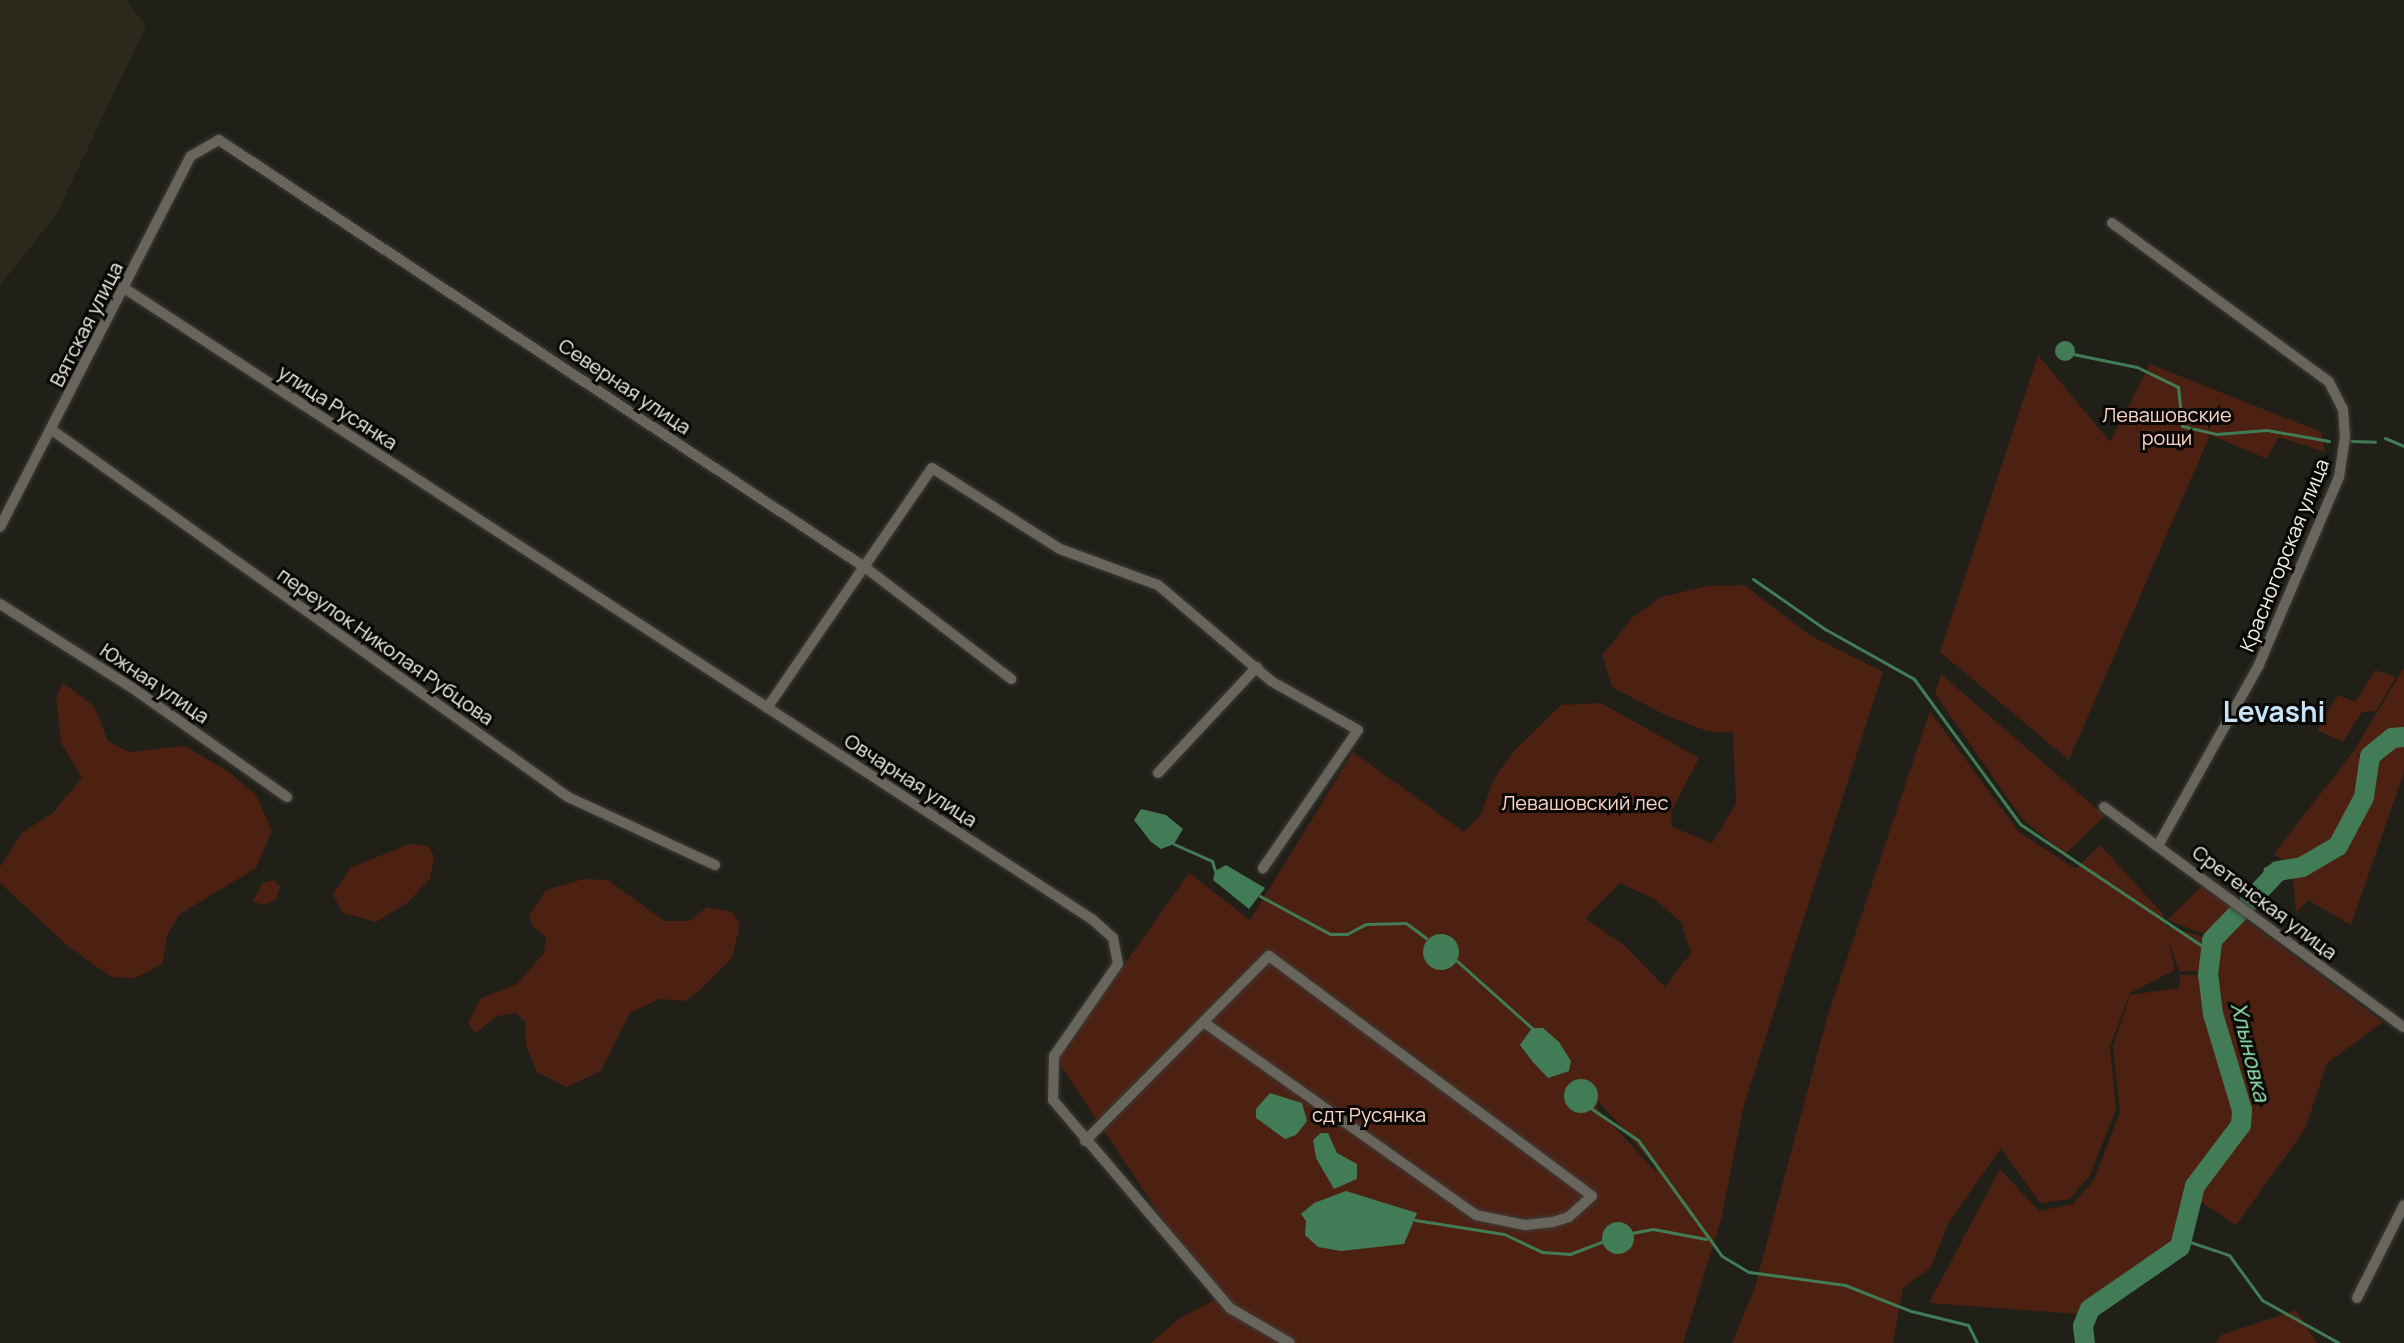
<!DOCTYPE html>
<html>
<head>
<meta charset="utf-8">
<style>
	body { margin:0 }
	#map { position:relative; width:2404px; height:1343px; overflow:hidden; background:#201f18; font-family:Manrope,sans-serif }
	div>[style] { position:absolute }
	.built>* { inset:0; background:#2b281c }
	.green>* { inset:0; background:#4d2112 }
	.water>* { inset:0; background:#427c56 }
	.round { border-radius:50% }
	.stream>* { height:3px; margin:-1.5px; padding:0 1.5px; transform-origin:1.5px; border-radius:1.5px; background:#427c56 }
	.river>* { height:20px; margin:-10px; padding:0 10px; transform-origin:10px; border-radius:10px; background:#427c56 }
	.roads { filter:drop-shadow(0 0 2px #3d3b37) drop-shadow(0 0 2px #3d3b37) }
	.minor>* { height:10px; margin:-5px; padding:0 5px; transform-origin:5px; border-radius:5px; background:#67655c }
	span { translate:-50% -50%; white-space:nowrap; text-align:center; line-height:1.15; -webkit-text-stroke:6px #090806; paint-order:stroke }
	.street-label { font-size:20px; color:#f0efea }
	.park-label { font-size:20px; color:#f9d3c6 }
	.water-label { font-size:22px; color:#99f0b6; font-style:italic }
	.district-label { font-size:28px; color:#c8e4f8; font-weight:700 }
</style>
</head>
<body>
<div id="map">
	<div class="built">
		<div style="clip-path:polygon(0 0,126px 0,146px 26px,57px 213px,0 286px)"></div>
	</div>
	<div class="green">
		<div style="clip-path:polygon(2038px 355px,2110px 442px,2150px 364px,2321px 432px,2325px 452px,2279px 437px,2267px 459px,2210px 435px,2069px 760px,1940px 652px)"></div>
		<div style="clip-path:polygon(evenodd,1744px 585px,1811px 636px,1883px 672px,1743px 1108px,1722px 1216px,1683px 1343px,1151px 1343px,1180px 1318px,1224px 1295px,1175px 1238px,1057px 1060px,1189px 873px,1250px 920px,1353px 752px,1464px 832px,1481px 814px,1495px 777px,1515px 750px,1561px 705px,1601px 703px,1699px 758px,1671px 812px,1672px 827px,1712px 843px,1736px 804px,1733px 733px,1707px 731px,1667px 716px,1612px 687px,1602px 655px,1633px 617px,1661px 597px,1707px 586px,1744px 585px,1620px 883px,1654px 899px,1681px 922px,1691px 953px,1665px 987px,1625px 946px,1585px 918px,1620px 883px,1744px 585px,1599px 1102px,1656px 1167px,1656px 1172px,1596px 1107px,1599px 1102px)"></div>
		<div style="clip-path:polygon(2404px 668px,2404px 731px,2392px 731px,2365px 757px,2356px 753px,2361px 759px,2363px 787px,2358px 806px,2325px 852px,2292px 866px,2274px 854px,2353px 752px)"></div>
		<div style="clip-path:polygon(2375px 670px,2396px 677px,2376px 711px,2362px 712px,2343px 742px,2317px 730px,2338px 695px,2356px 702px)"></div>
		<div style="clip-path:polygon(1941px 674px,2105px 816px,2065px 854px,2023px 820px,1935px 694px)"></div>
		<div style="clip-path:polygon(63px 683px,94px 706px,108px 741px,129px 752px,185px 746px,229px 772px,256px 795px,272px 831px,256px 868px,180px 914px,168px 933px,162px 964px,135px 978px,111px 977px,68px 946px,0 883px,0 867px,22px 833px,54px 812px,82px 777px,61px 743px,56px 698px)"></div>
		<div style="clip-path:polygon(1930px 711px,2019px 832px,2076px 869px,2100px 845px,2163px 914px,2166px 926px,2203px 937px,2208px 950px,2204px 972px,2179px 971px,2168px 939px,2175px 970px,2130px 993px,2110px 1046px,2116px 1109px,2090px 1175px,2070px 1199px,2040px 1203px,2001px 1148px,1948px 1224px,1930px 1268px,1903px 1288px,1893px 1343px,1732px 1343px,1755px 1287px,1827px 1018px)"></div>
		<div style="clip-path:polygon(2404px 742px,2404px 772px,2351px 925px,2308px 900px,2296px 913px,2293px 877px,2341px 848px,2368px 798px,2371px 763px)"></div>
		<div style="clip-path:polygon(409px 844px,428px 846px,434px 856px,430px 879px,407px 903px,376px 922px,343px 913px,333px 895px,350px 868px)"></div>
		<div style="clip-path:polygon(584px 879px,608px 880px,664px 921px,690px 921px,707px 907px,732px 912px,740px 924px,732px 958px,699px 991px,685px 1001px,660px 999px,630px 1013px,601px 1071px,567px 1087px,537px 1072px,526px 1046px,525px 1022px,516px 1013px,498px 1016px,475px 1033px,468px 1023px,481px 998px,517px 984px,544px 953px,546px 936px,532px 926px,529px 915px,546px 890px)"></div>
		<div style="clip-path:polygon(274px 880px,280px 887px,276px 900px,263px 905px,253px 901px,262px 883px)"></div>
		<div style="clip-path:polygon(2201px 887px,2237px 911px,2207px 935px,2167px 920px)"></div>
		<div style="clip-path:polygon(2244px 919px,2383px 1022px,2327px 1063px,2305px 1129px,2236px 1225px,2195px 1198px,2249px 1119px,2212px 989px,2220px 941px)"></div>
		<div style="clip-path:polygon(2180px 975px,2203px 975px,2211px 1037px,2219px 1047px,2238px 1118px,2186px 1191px,2177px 1215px,2181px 1234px,2165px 1253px,2143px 1260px,2078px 1314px,1929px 1303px,2000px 1169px,2039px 1211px,2073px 1204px,2094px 1180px,2120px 1112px,2113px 1047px,2130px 995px,2179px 988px)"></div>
		<div style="clip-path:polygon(2296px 1310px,2317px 1343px,2216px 1343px,2221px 1335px)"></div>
	</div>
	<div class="water">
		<div class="round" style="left:2055px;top:341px;width:20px;height:20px"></div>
		<div style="clip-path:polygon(1141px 809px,1166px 815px,1183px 829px,1174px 844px,1161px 849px,1151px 842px,1134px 820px)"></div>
		<div style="clip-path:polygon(2274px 863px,2286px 870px,2260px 890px,2251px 885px,2262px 881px,2264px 868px)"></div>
		<div style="clip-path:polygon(1226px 865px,1265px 888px,1249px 909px,1213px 880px,1215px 871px)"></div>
		<div class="round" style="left:1423px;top:934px;width:36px;height:36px"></div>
		<div style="clip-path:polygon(1532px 1028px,1543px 1028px,1559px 1042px,1571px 1061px,1569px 1071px,1548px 1078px,1532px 1061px,1520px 1045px)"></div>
		<div class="round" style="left:1564px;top:1079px;width:34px;height:34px"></div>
		<div style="clip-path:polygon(1270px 1093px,1302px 1103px,1307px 1121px,1296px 1135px,1285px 1139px,1256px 1118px,1256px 1109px)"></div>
		<div style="clip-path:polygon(1321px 1133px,1328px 1133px,1337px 1153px,1357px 1164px,1357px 1179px,1334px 1189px,1316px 1158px,1313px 1140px)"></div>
		<div style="clip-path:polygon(1346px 1191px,1417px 1213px,1404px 1244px,1341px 1251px,1318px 1247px,1305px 1235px,1306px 1221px,1301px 1214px,1314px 1203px)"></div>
		<div class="round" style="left:1602px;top:1222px;width:32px;height:32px"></div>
	</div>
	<div class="stream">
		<div style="left:2073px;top:354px;width:65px;rotate:11.5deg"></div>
		<div style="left:2137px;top:367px;width:46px;rotate:26deg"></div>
		<div style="left:2178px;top:387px;width:39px;rotate:84deg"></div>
		<div style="left:2182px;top:426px;width:35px;rotate:13deg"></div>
		<div style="left:2216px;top:434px;width:51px;rotate:-4.5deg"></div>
		<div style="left:2267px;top:430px;width:63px;rotate:10.1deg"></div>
		<div style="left:2385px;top:438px;width:21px;rotate:23deg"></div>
		<div style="left:2351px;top:441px;width:24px;rotate:2deg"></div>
		<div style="left:1753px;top:579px;width:88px;rotate:34.8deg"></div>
		<div style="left:1825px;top:629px;width:102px;rotate:29.3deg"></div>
		<div style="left:1914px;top:679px;width:180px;rotate:53.8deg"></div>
		<div style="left:2020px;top:824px;width:226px;rotate:33.8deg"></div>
		<div style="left:1174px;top:844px;width:42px;rotate:24.1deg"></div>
		<div style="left:1212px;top:861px;width:10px;rotate:73deg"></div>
		<div style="left:1260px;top:896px;width:80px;rotate:28.5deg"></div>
		<div style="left:1330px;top:934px;width:17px"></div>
		<div style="left:1347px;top:934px;width:21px;rotate:-28deg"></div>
		<div style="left:1366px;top:924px;width:40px;rotate:-1.4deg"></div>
		<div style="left:1406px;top:923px;width:25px;rotate:37deg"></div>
		<div style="left:1457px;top:961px;width:101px;rotate:41.8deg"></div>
		<div style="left:1592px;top:1109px;width:55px;rotate:34deg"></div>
		<div style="left:1638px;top:1140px;width:143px;rotate:54.1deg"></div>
		<div style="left:1722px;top:1256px;width:31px;rotate:31deg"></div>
		<div style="left:1749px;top:1272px;width:97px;rotate:7.7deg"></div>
		<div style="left:1845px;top:1285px;width:71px;rotate:21.5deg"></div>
		<div style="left:1911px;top:1311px;width:59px;rotate:13.8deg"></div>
		<div style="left:1968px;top:1325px;width:20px;rotate:63deg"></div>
		<div style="left:1415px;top:1220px;width:90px;rotate:8.9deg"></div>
		<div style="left:1504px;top:1234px;width:42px;rotate:25.3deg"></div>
		<div style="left:1542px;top:1252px;width:28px;rotate:4deg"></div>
		<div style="left:1570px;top:1254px;width:36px;rotate:-21deg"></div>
		<div style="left:1632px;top:1233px;width:21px;rotate:-11deg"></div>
		<div style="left:1653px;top:1229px;width:54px;rotate:10.7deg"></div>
		<div style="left:2184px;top:1240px;width:47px;rotate:18.4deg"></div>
		<div style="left:2229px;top:1255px;width:56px;rotate:53.7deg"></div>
		<div style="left:2262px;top:1300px;width:88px;rotate:29.2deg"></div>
	</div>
	<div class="river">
		<div style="left:2249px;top:902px;width:42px;rotate:-46.9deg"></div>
		<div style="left:2278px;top:871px;width:24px;rotate:-9deg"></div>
		<div style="left:2302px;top:867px;width:42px;rotate:-30.3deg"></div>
		<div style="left:2338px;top:846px;width:55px;rotate:-62deg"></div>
		<div style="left:2364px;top:797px;width:41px;rotate:-81.7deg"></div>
		<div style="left:2370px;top:756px;width:28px;rotate:-39deg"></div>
		<div style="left:2392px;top:738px;width:12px;rotate:-5deg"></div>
		<div style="left:2085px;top:1343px;width:17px;rotate:-97deg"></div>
		<div style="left:2083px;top:1326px;width:18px;rotate:-68deg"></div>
		<div style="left:2090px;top:1309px;width:109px;rotate:-34.6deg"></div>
		<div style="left:2180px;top:1247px;width:63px;rotate:-76.2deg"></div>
		<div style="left:2195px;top:1186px;width:76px;rotate:-53deg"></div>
		<div style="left:2241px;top:1125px;width:15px;rotate:-86deg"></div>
		<div style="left:2242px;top:1110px;width:100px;rotate:-106.8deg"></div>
		<div style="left:2213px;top:1014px;width:39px;rotate:-97deg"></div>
		<div style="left:2208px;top:975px;width:35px;rotate:-83deg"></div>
		<div style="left:2212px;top:940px;width:40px;rotate:-46deg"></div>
	</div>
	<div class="roads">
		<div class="minor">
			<div style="left:2112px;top:223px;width:269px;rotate:36.2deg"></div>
			<div style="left:2329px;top:382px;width:30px;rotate:63deg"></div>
			<div style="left:2343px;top:409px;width:28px;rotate:86deg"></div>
			<div style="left:2345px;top:437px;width:40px;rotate:98.5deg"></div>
			<div style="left:2339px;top:477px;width:204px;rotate:113.1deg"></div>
			<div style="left:2259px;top:665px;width:205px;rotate:119.2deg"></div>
			<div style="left:124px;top:288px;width:1157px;rotate:33.11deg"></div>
			<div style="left:1093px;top:920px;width:27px;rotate:42deg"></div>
			<div style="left:1113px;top:938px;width:26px;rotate:79deg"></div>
			<div style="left:1118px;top:964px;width:112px;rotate:124.8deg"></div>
			<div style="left:1054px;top:1056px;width:44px;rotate:91.3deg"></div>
			<div style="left:1053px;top:1100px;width:273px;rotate:49.6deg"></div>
			<div style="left:1230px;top:1308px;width:69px;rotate:30.3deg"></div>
			<div style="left:52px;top:430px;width:633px;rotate:35.42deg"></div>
			<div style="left:568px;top:797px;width:162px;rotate:24.8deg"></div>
			<div style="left:0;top:527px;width:417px;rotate:-62.8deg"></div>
			<div style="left:191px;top:156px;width:32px;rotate:-30deg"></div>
			<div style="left:219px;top:140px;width:776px;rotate:33.49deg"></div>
			<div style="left:866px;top:568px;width:183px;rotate:37.4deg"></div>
			<div style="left:0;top:604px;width:155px;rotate:32.4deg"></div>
			<div style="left:131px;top:687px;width:191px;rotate:35.2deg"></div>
			<div style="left:767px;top:708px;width:291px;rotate:-55.5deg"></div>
			<div style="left:932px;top:468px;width:151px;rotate:32.3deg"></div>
			<div style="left:1060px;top:549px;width:104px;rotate:20.2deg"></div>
			<div style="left:1158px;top:585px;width:148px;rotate:40.3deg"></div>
			<div style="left:1271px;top:681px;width:100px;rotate:29.4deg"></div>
			<div style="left:1358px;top:730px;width:168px;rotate:124.5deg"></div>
			<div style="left:1158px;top:773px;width:145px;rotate:-47deg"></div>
			<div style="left:2104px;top:807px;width:372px;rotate:36.3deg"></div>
			<div style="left:1085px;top:1141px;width:261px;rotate:-45.2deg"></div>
			<div style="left:1269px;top:956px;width:402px;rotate:36.6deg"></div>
			<div style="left:1592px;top:1196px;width:31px;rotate:138deg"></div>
			<div style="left:1569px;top:1217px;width:17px;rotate:163deg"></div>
			<div style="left:1553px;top:1222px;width:28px;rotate:174deg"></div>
			<div style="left:1525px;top:1225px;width:50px;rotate:-168.5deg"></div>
			<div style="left:1476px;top:1215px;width:331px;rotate:-144.7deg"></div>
			<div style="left:2357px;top:1298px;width:104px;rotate:-63.2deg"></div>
		</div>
	</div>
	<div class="street-label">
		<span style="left:86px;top:324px;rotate:-63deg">Вятская улица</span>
		<span style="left:625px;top:386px;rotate:34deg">Северная улица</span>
		<span style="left:338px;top:407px;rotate:33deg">улица Русянка</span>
		<span style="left:2284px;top:555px;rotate:-68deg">Красногорская улица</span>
		<span style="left:386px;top:646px;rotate:35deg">переулок Николая Рубцова</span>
		<span style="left:155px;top:683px;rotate:34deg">Южная улица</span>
		<span style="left:911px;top:780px;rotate:33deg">Овчарная улица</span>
		<span style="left:2265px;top:902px;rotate:37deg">Сретенская улица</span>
	</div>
	<div class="park-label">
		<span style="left:2167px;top:426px">Левашовские<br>рощи</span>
		<span style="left:1585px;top:802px">Левашовский лес</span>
		<span style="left:1369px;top:1114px">сдт Русянка</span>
	</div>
	<div class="water-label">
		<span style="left:2250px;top:1052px;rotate:76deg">Хлыновка</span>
	</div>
	<div class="district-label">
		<span style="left:2274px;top:711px">Levashi</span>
	</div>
</div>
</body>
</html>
